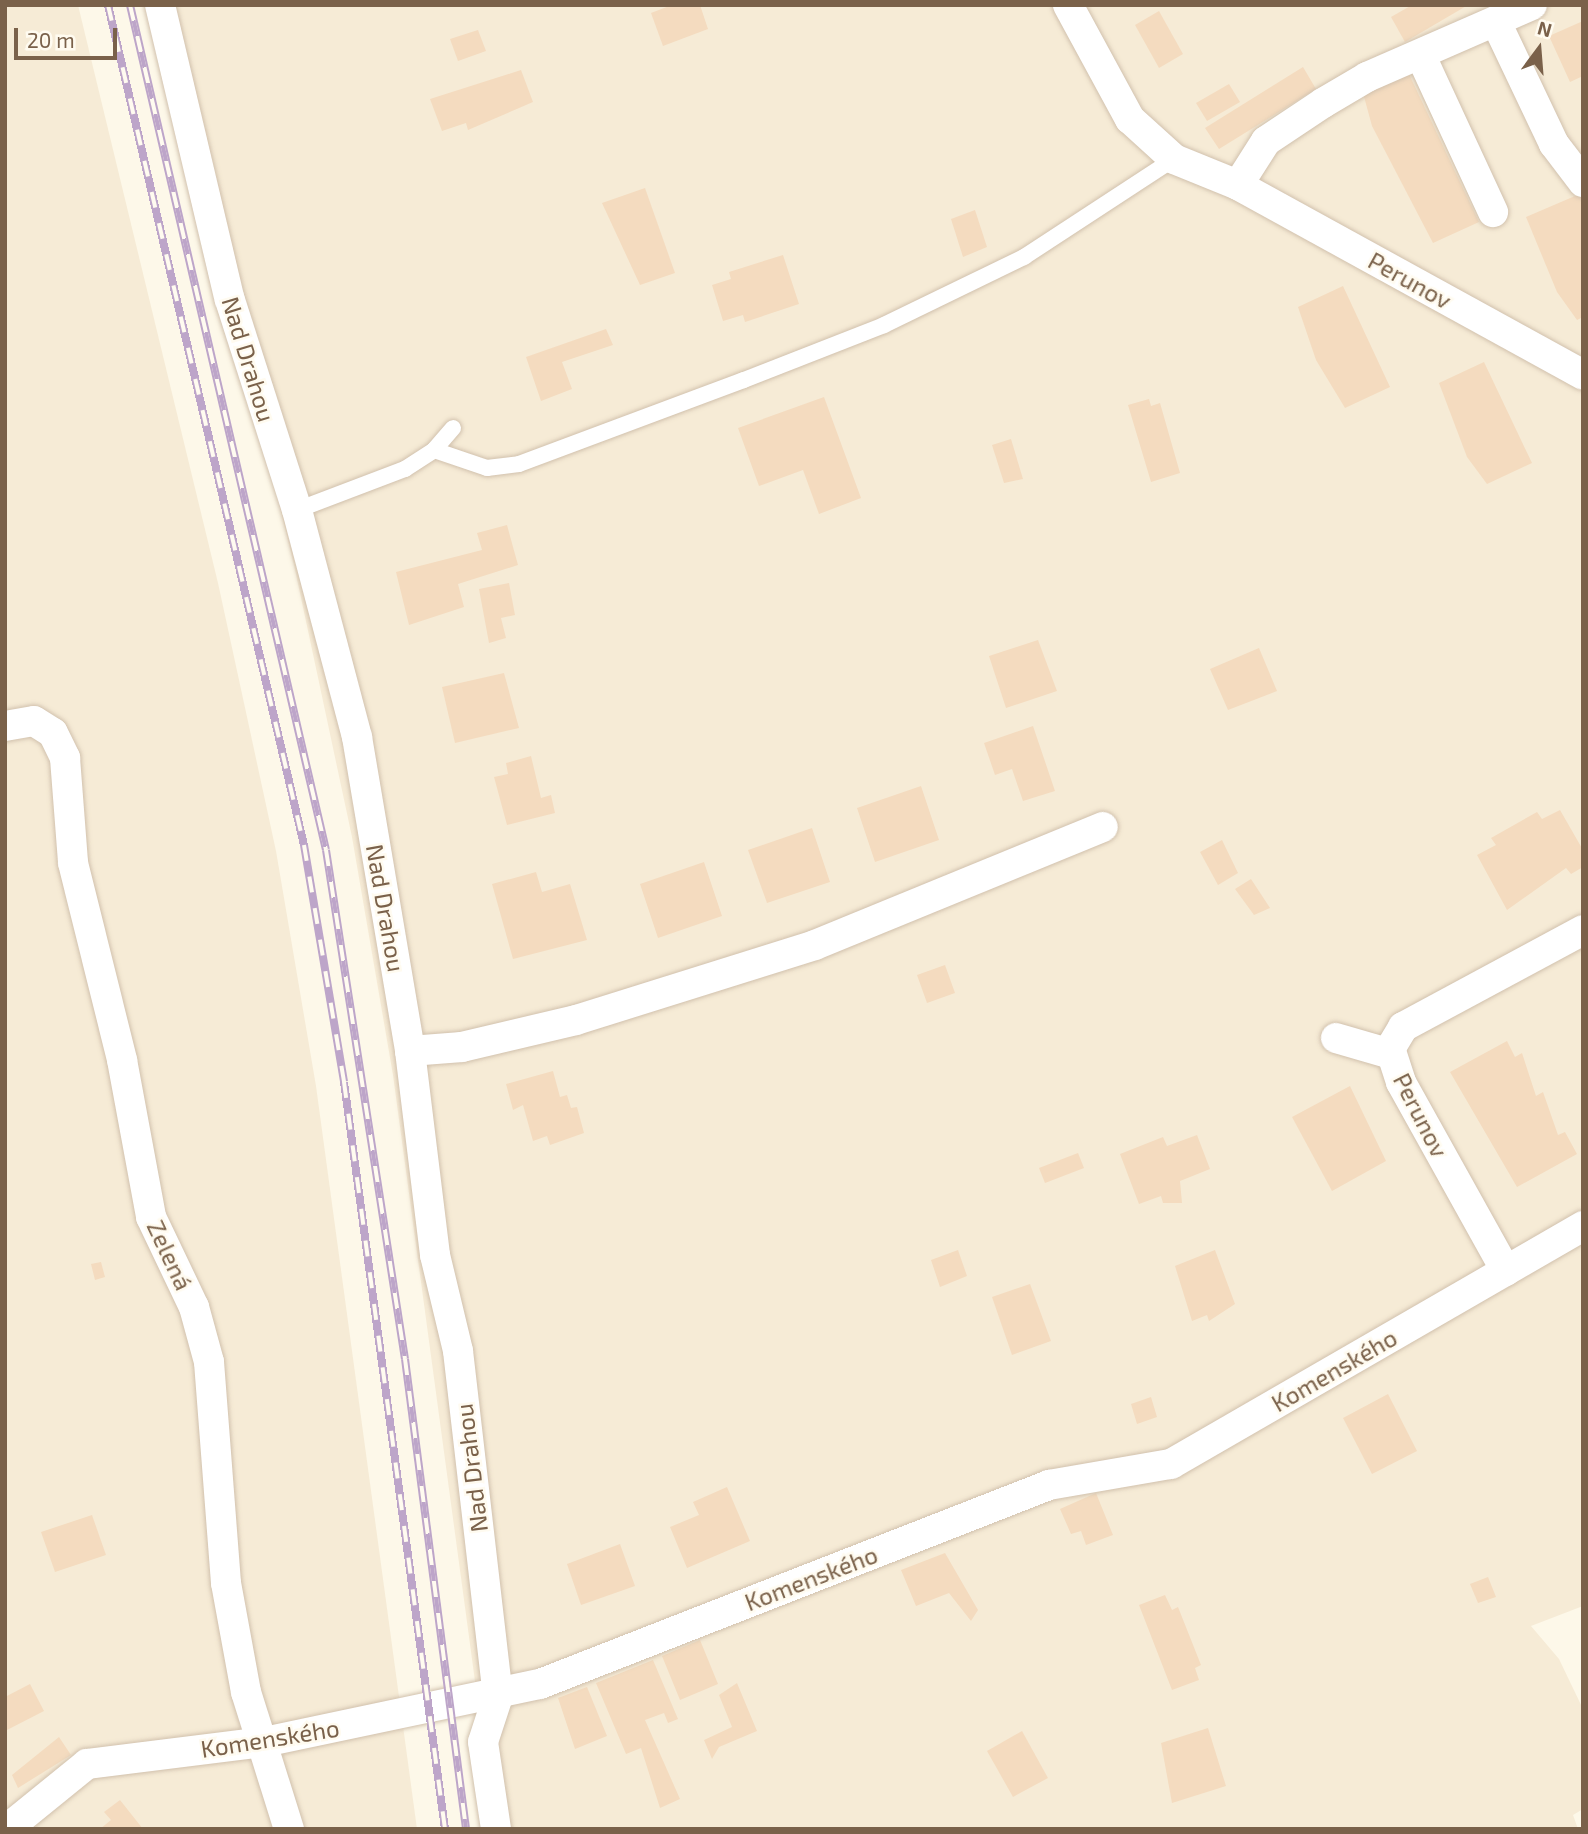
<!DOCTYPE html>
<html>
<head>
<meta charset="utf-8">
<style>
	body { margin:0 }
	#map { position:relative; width:1588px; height:1834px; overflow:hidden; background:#fdf8e9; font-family:"Exo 2",sans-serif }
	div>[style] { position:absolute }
	.residential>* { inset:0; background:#f6ebd6 }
	.building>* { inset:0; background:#f4dbbf }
	.roads { filter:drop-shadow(0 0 2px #d1c1ad) drop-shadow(0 0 2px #d1c1ad) }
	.service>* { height:16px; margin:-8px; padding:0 8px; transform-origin:8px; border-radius:8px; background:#fff }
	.minor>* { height:30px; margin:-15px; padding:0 15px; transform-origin:15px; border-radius:15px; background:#fff }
	.rail>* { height:8px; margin-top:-4px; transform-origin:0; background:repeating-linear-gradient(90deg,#fffbf0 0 16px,#bda5c9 0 32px); box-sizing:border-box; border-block:2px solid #bda5c9 }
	span { translate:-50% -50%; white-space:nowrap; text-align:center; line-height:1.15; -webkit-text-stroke:5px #fffbf0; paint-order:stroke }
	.street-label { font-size:24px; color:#7a614a }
	.frame { position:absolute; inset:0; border:7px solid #7a614a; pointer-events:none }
	.north { position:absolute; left:1504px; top:14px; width:70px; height:70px; -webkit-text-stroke:5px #fffbf0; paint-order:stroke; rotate:16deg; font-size:19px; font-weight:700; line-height:28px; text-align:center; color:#7a614a }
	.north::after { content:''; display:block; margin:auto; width:24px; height:32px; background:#7a614a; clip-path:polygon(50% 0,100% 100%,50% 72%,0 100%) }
	.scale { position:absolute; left:14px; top:28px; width:103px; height:32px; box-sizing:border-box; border:4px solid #7a614a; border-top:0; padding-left:9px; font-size:21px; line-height:24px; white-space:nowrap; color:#7a614a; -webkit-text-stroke:5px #fffbf0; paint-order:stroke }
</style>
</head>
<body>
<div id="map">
	<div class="residential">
		<div style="clip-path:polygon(5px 5px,78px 5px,218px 583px,276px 851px,316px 1086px,417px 1829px,5px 1829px)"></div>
		<div style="clip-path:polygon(158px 5px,1583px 5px,1583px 1606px,1531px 1626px,1559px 1659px,1583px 1709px,1583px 1809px,1573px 1815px,1578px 1829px,495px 1829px,393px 1075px,352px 837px,294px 565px)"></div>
	</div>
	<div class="building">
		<div style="clip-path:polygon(672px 5px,700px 5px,708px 29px,663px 46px,651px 13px)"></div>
		<div style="clip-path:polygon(1412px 5px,1468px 5px,1405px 42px,1391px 17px)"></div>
		<div style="clip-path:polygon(1159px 11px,1183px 54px,1159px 68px,1135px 25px)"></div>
		<div style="clip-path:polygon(1583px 21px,1583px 76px,1570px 82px,1549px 36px)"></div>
		<div style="clip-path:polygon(478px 30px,486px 51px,458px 61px,450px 39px)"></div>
		<div style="clip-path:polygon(1303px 67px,1316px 89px,1219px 149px,1205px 128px)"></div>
		<div style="clip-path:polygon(521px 70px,533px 102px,468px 130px,466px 123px,442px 131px,430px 99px)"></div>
		<div style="clip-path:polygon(1408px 72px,1479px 222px,1433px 243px,1372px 126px,1363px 93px)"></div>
		<div style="clip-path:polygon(1229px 84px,1240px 102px,1207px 121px,1196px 103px)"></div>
		<div style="clip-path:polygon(645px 188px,675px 273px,640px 285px,602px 203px)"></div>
		<div style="clip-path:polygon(1582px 193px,1583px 317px,1577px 320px,1557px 292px,1526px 217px)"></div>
		<div style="clip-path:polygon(975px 210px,987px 247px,963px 257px,951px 219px)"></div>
		<div style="clip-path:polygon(783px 255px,799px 304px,745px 322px,743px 315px,723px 321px,712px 285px,731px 279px,729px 272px)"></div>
		<div style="clip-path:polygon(1343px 286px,1390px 387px,1345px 408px,1316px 360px,1298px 307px)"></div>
		<div style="clip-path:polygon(606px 329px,613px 345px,562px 362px,572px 389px,541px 401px,526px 357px)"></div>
		<div style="clip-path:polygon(1484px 362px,1532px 463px,1487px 484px,1467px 457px,1439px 383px)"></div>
		<div style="clip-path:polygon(824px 397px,861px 498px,819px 514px,803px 470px,759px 486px,738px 428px)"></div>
		<div style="clip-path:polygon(1149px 399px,1151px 406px,1160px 403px,1180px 473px,1151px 482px,1128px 405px)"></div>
		<div style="clip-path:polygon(1011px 439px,1023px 479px,1004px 483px,992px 445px)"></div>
		<div style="clip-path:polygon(507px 525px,518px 565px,458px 584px,464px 607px,409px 625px,396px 572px,482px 550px,477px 533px)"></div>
		<div style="clip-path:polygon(509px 583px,515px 615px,501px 618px,506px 638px,489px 643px,479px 589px)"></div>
		<div style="clip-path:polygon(1038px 640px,1057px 691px,1006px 708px,989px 656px)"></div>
		<div style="clip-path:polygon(1259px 648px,1277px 691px,1228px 710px,1210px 669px)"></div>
		<div style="clip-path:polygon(504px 673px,519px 728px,455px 743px,442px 687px)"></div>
		<div style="clip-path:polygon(1033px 726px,1055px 791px,1023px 801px,1012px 769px,995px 775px,984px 743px)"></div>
		<div style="clip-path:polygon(531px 756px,541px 798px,551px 795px,555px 813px,507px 825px,494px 777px,508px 774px,506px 763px)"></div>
		<div style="clip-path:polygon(921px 786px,939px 840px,875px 862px,857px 808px)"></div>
		<div style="clip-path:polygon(1560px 810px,1583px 850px,1583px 867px,1571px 874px,1566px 868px,1507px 910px,1477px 855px,1496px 845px,1491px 838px,1537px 812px,1542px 819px)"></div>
		<div style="clip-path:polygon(812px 828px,830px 882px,767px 903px,748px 850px)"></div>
		<div style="clip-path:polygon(1222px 840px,1238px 873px,1218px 885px,1200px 852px)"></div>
		<div style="clip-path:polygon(704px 862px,722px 916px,658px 938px,640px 884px)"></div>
		<div style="clip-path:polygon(536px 872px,542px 892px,570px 884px,587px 940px,513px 959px,492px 884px)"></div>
		<div style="clip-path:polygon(1251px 879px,1270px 908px,1254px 915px,1235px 889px)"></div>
		<div style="clip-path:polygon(945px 965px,955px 993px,927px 1003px,917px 975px)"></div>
		<div style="clip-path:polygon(1507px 1041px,1515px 1057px,1522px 1053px,1536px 1096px,1543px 1092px,1558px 1135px,1565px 1132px,1577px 1154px,1517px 1187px,1450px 1072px)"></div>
		<div style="clip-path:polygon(553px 1071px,560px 1097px,567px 1095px,571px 1108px,577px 1107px,584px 1133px,550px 1145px,547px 1136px,533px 1141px,523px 1105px,513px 1110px,506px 1084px)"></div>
		<div style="clip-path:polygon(1350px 1086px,1386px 1161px,1332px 1191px,1292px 1117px)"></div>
		<div style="clip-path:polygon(1197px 1135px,1210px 1169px,1180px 1181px,1182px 1203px,1163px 1203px,1161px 1196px,1139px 1204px,1120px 1154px,1163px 1137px,1167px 1146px)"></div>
		<div style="clip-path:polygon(1078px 1153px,1084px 1168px,1045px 1183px,1039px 1168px)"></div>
		<div style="clip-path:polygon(958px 1250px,967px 1276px,940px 1287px,931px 1260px)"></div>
		<div style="clip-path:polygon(1215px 1250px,1235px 1304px,1209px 1321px,1207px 1315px,1192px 1321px,1175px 1266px)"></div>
		<div style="clip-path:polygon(101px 1262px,105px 1277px,95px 1280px,91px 1264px)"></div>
		<div style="clip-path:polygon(1030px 1284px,1051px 1341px,1012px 1355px,992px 1297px)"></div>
		<div style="clip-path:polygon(1388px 1394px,1417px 1451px,1372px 1474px,1343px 1418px)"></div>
		<div style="clip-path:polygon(1151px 1397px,1157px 1417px,1137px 1424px,1131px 1404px)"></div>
		<div style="clip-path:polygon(727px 1487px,750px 1541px,687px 1568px,670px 1527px,699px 1515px,693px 1502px)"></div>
		<div style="clip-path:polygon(1096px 1493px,1113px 1535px,1086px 1545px,1081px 1531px,1071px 1534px,1060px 1509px)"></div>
		<div style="clip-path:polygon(92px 1515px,106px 1555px,55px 1572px,41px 1532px)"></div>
		<div style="clip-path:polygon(620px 1544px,635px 1586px,581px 1605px,567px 1564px)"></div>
		<div style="clip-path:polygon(945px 1553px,978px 1610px,971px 1621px,949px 1593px,916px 1606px,901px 1570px)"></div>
		<div style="clip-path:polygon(1488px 1577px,1496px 1597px,1478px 1603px,1470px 1584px)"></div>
		<div style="clip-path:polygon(1165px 1595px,1172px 1610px,1178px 1607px,1201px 1665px,1195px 1668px,1199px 1680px,1172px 1690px,1139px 1605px)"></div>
		<div style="clip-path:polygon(700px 1640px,718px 1684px,680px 1700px,662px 1656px)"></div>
		<div style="clip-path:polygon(653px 1660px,678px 1719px,668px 1723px,664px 1713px,645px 1720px,680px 1799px,660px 1808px,641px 1748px,626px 1754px,596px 1683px)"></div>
		<div style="clip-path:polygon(737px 1683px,757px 1731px,719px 1747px,712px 1759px,704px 1740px,732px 1727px,719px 1695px)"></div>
		<div style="clip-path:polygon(30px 1684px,44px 1711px,5px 1731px,5px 1697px)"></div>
		<div style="clip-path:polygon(587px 1687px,607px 1736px,575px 1749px,558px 1698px)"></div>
		<div style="clip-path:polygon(1208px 1728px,1226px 1786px,1172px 1803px,1161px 1743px)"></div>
		<div style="clip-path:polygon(1022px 1731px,1048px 1778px,1013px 1797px,987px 1751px)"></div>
		<div style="clip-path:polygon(59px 1737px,71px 1755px,18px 1788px,12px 1775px)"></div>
		<div style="clip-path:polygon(120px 1800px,143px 1829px,100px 1829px,111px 1820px,104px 1812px)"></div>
	</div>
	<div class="roads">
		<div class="service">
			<div style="left:434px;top:450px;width:56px;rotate:18.8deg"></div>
			<div style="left:487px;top:468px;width:32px;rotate:-7deg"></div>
			<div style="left:519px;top:464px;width:240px;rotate:-20.5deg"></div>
			<div style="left:744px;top:380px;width:150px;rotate:-21.4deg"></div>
			<div style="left:884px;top:325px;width:156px;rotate:-25.9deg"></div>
			<div style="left:1024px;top:257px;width:179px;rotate:-33.2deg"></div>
			<div style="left:297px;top:510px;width:116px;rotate:-20.8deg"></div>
			<div style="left:405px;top:469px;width:35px;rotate:-33deg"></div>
			<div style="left:434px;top:450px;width:29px;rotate:-49deg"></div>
		</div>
		<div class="minor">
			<div style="left:160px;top:5px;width:303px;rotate:76.7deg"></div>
			<div style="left:230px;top:300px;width:220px;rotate:72.3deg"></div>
			<div style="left:297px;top:510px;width:235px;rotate:75.2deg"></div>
			<div style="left:357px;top:737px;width:318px;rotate:80.4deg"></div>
			<div style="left:410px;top:1051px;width:206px;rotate:83deg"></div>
			<div style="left:435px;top:1255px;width:99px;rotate:76.5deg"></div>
			<div style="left:458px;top:1351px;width:347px;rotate:83.4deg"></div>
			<div style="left:498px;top:1696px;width:48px;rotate:108.1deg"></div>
			<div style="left:483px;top:1742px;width:88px;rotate:81.5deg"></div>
			<div style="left:1068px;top:5px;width:130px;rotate:61.5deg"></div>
			<div style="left:1130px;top:119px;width:59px;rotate:42.3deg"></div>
			<div style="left:1174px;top:159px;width:69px;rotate:22.1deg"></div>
			<div style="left:1238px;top:185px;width:394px;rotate:28.8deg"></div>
			<div style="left:1497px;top:24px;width:133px;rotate:64.6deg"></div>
			<div style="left:1554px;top:144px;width:48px;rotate:52.7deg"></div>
			<div style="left:1421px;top:56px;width:172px;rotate:65.2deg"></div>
			<div style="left:1238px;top:185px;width:52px;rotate:-57.5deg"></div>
			<div style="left:1266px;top:141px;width:69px;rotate:-33.7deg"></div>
			<div style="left:1323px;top:103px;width:51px;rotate:-30.6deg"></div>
			<div style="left:1367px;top:77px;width:180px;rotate:-23.6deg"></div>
			<div style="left:5px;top:726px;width:29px;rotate:-10deg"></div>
			<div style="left:34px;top:721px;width:22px;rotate:32deg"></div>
			<div style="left:53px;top:733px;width:28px;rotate:64deg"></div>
			<div style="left:65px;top:758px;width:105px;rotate:85.6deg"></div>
			<div style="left:73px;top:863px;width:203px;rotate:76deg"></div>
			<div style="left:122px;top:1060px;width:160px;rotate:79.5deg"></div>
			<div style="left:151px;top:1217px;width:100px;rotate:64.5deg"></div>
			<div style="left:194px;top:1307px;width:57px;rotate:74.7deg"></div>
			<div style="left:209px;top:1362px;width:222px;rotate:85.6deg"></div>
			<div style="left:226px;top:1583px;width:111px;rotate:79.6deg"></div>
			<div style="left:246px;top:1692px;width:144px;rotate:72.6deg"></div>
			<div style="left:1336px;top:1038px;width:57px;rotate:16.2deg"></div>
			<div style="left:410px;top:1051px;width:52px;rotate:-4.4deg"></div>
			<div style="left:462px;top:1047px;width:117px;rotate:-13.3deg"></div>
			<div style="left:576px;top:1020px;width:250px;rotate:-17.4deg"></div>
			<div style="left:815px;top:945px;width:311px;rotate:-22.3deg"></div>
			<div style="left:1506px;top:1271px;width:216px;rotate:-119.1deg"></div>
			<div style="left:1401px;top:1082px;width:35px;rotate:-108deg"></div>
			<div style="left:1390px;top:1049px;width:26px;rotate:-59deg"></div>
			<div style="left:1403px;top:1027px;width:204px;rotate:-28.3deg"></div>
			<div style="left:7px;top:1829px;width:103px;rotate:-39.1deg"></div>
			<div style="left:87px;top:1764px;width:178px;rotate:-7.1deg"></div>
			<div style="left:264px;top:1742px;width:282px;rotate:-11.9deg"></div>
			<div style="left:540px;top:1684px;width:547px;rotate:-21.35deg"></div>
			<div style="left:1049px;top:1485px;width:124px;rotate:-9.8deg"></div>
			<div style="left:1171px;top:1464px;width:476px;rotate:-30deg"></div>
		</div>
	</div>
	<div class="rail">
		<div style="left:108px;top:5px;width:863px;rotate:76.87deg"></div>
		<div style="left:304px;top:845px;width:240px;rotate:80.4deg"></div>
		<div style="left:344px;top:1082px;width:754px;rotate:82.3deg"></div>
		<div style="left:130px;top:5px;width:867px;rotate:76.94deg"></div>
		<div style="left:326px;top:850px;width:515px;rotate:81.18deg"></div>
		<div style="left:405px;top:1359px;width:474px;rotate:82.6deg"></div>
	</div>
	<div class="street-label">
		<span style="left:1410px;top:280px;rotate:29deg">Perunov</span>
		<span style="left:249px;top:359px;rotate:73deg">Nad Drahou</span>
		<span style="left:386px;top:908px;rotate:80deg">Nad Drahou</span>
		<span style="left:1421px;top:1115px;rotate:63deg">Perunov</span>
		<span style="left:170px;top:1255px;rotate:65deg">Zelená</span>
		<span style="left:1334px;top:1370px;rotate:-30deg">Komenského</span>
		<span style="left:471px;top:1468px;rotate:-97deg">Nad Drahou</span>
		<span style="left:811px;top:1578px;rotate:-21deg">Komenského</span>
		<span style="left:270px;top:1738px;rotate:-9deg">Komenského</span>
	</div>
	<div class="frame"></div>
	<div class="north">N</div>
	<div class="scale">20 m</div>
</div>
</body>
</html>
